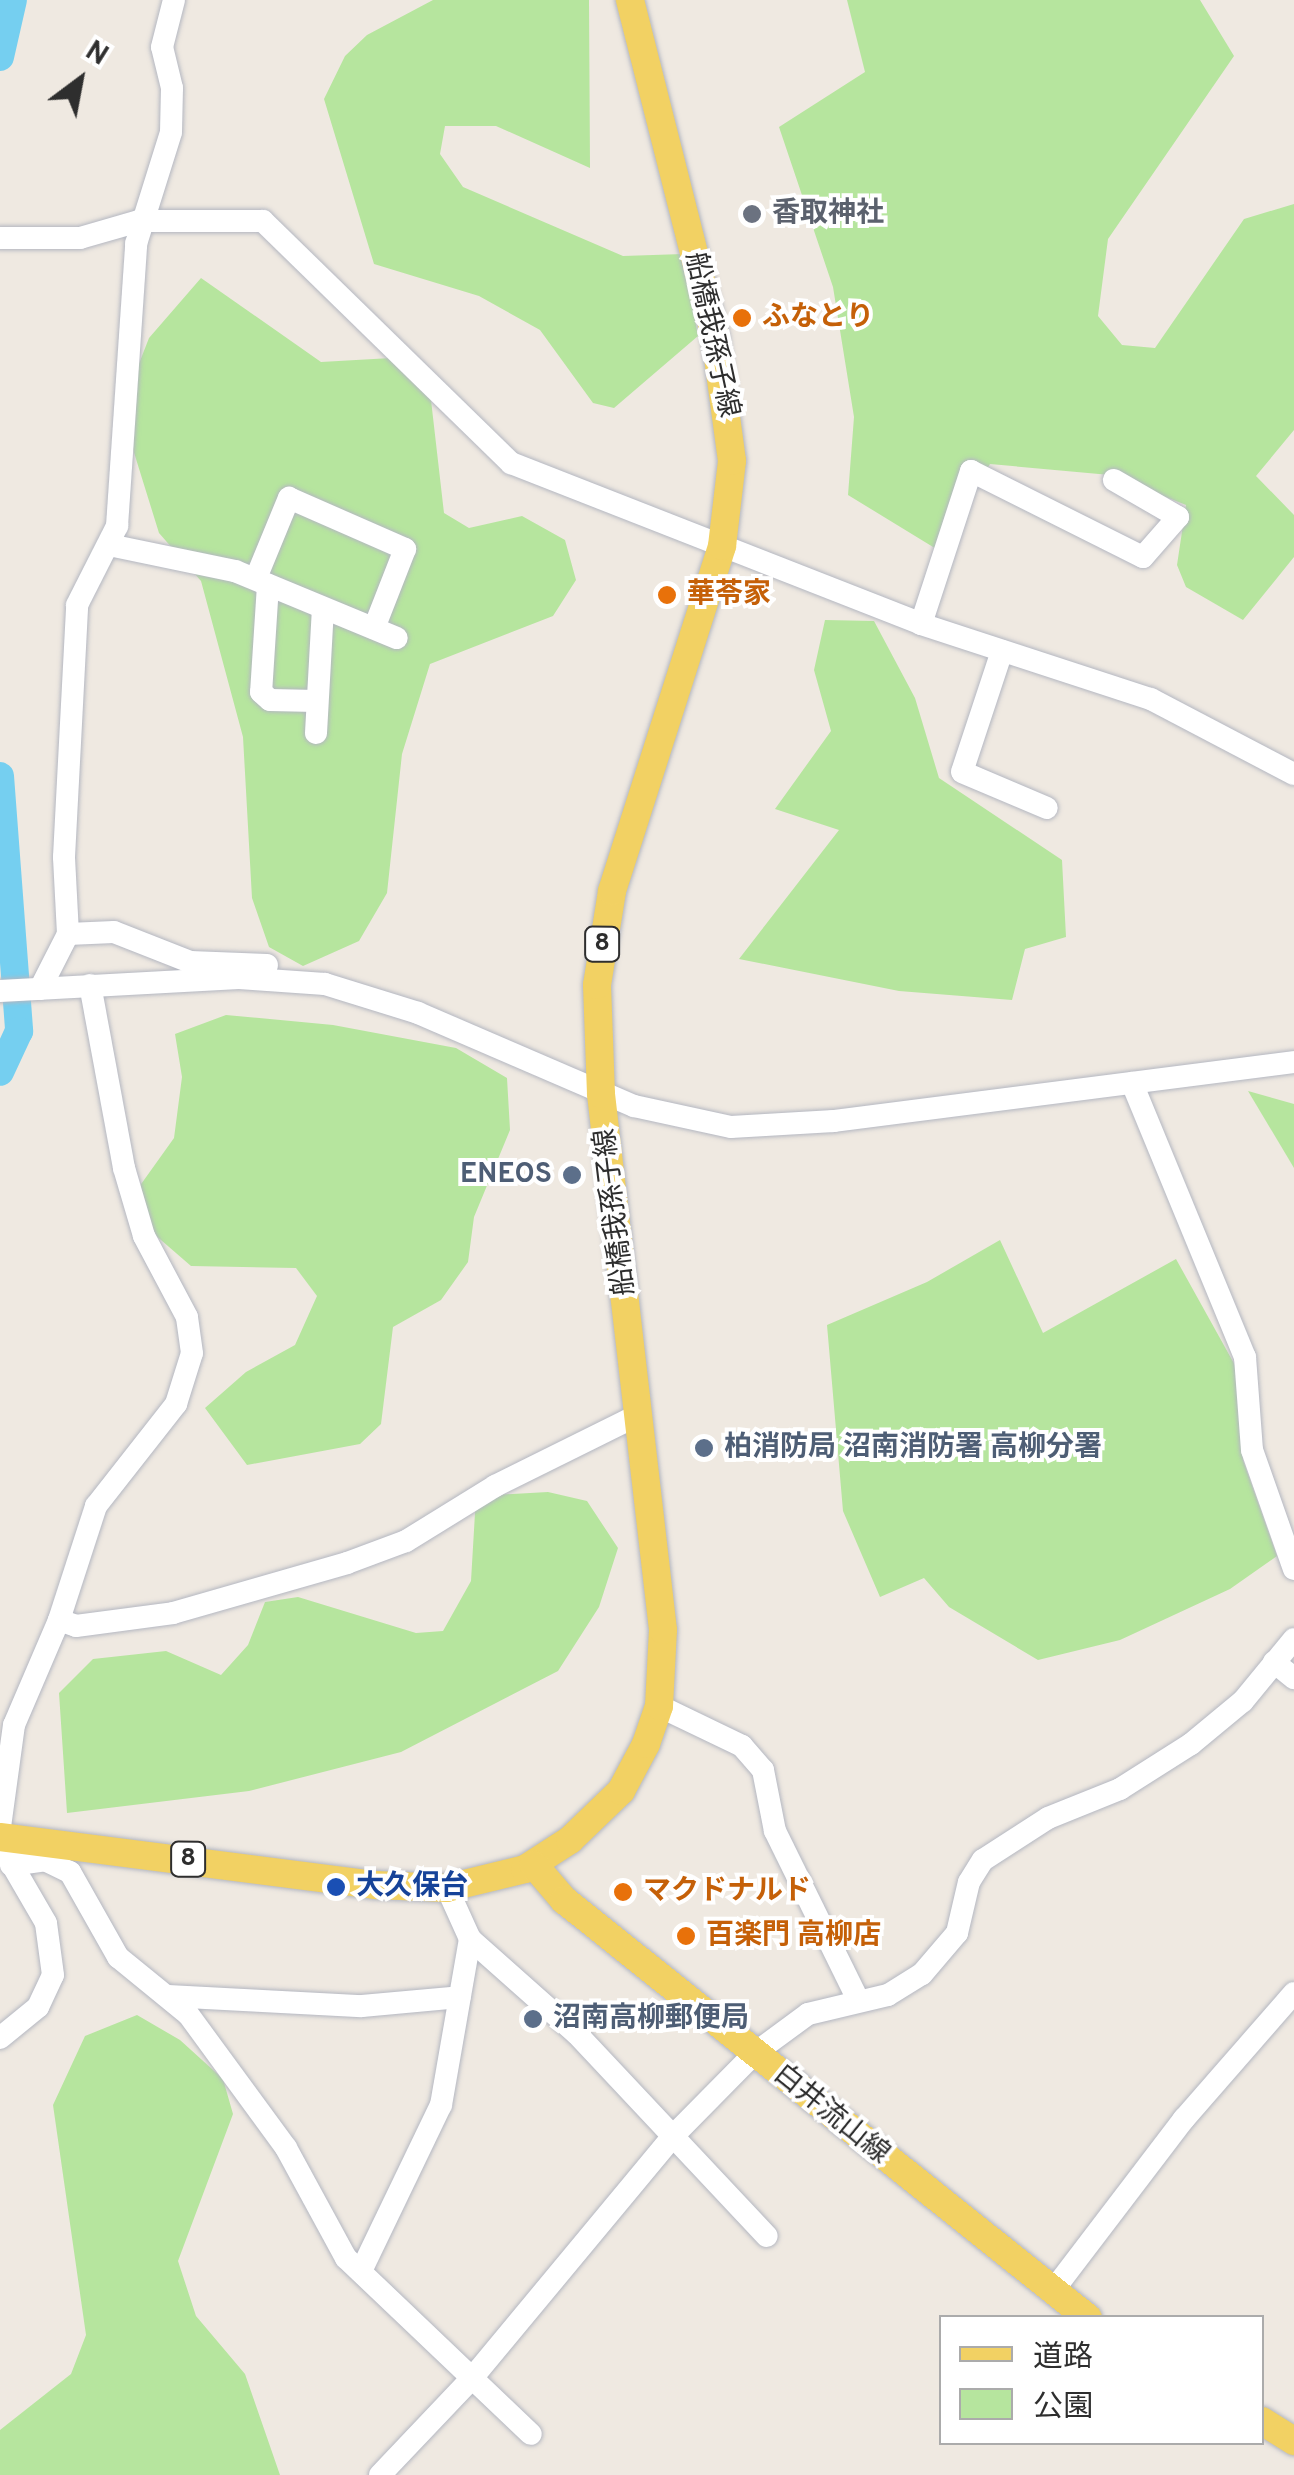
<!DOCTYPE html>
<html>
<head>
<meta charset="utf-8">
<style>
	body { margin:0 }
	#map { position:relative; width:1294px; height:2475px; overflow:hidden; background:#efe9e1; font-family:Overpass,"Noto Sans JP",sans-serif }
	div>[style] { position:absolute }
	.green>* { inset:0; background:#b6e59e }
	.river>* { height:28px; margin:-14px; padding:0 14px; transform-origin:14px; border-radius:14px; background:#75cff0 }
	.roads { filter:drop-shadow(0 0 2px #b4b7c1) drop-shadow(0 0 2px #b4b7c1) }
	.minor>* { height:22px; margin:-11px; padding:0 11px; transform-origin:11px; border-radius:11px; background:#fff }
	.major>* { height:28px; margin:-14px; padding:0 14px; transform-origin:14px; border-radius:14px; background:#f2d163 }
	.dots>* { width:28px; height:28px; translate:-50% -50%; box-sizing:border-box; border:5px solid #fff; border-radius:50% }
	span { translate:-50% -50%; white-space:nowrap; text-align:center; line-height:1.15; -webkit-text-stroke:8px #fff; paint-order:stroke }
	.shield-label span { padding:2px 8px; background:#fff; border:2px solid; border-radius:8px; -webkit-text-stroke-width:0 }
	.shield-label { font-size:25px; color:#2e2e2e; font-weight:700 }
	.worship-label { font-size:28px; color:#5b616d; font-weight:700 }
	.left { translate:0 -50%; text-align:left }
	.food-label { font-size:28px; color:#c56008; font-weight:700 }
	.street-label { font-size:28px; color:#2e2e2e }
	.service-label { font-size:28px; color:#4e5e75; font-weight:700 }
	.right { translate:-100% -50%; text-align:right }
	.transit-label { font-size:28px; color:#164399; font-weight:700 }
	.legend { position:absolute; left:939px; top:2315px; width:325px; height:130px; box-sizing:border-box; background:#fff; border:2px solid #ababab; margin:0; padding:12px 18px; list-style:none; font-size:30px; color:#2e2e2e }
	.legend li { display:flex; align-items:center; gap:20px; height:50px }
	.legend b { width:50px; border:2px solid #ababab }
	.north { position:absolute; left:30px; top:30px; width:100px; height:100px; -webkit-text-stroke:8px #fff; paint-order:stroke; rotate:32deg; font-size:28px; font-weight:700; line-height:40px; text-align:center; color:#2e2e2e }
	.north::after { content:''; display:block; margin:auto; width:35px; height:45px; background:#2e2e2e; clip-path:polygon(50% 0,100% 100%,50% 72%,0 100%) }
</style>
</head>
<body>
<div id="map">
	<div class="green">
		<div style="clip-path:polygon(433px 0,589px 0,590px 168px,496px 126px,445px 126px,440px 154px,463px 187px,623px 256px,683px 254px,698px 336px,614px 408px,593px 403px,540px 330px,479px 296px,374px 264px,324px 99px,345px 56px,367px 35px)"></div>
		<div style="clip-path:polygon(847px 0,1200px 0,1234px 56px,1108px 239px,1098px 316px,1122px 345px,1155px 348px,1244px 219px,1294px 204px,1294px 430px,1256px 476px,1294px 515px,1294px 557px,1243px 620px,1186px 587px,1177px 565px,1186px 505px,1110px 475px,990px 464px,938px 550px,848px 495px,854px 417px,833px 287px,779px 127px,865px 72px)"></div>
		<div style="clip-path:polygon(201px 278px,321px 362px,391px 358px,431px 400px,444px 513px,469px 528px,522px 516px,565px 540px,576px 580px,553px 616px,430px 664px,402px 754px,387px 893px,359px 941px,303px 966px,269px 947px,252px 898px,243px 737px,201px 581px,159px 533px,127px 430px,131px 384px,149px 338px)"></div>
		<div style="clip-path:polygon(825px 620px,874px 621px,915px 698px,939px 778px,1062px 860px,1066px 937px,1025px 949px,1012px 1000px,899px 991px,739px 959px,839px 830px,775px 809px,831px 731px,814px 670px)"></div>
		<div style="clip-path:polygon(226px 1015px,333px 1025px,456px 1048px,507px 1078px,510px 1130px,474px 1217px,468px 1262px,441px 1300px,393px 1327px,381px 1424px,360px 1444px,247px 1465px,205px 1408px,246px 1372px,295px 1345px,317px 1296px,296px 1268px,191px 1266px,154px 1234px,139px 1187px,174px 1138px,182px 1077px,175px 1034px)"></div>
		<div style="clip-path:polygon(1248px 1091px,1294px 1104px,1294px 1168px)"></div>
		<div style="clip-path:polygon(1000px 1240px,1043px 1333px,1176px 1259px,1236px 1367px,1243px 1460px,1277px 1556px,1230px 1589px,1120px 1640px,1038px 1660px,949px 1607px,924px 1578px,880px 1597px,843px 1511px,827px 1325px,927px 1282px)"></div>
		<div style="clip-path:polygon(548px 1492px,587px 1501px,618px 1548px,599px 1607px,558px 1671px,401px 1752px,249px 1791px,67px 1813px,59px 1693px,93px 1659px,166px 1651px,221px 1675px,248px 1645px,265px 1602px,298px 1597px,416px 1633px,443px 1631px,471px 1581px,476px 1496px)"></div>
		<div style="clip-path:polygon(137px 2015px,180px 2040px,223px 2079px,233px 2114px,178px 2261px,196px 2316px,245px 2374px,280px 2475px,0 2475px,0 2430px,71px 2374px,86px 2335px,53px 2105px,85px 2036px)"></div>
	</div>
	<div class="river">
		<div style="left:0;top:57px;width:58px;rotate:-77.2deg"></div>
		<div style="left:0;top:776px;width:256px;rotate:85.7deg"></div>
		<div style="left:19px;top:1031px;width:45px;rotate:114.9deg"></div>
	</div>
	<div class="roads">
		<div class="minor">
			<div style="left:0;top:238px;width:80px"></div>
			<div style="left:80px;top:238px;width:61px;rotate:-16.1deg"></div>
			<div style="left:139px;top:221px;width:124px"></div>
			<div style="left:263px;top:221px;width:347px;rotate:44.3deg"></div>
			<div style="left:511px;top:463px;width:440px;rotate:21.4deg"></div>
			<div style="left:921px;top:624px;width:242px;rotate:18.1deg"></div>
			<div style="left:1151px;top:699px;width:161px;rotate:27.7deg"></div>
			<div style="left:109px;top:545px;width:129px;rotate:11.7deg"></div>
			<div style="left:235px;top:571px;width:175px;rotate:22.5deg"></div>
			<div style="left:256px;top:578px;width:87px;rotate:-67.6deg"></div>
			<div style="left:289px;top:498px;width:127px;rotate:23.7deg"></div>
			<div style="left:405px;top:549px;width:85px;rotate:111.4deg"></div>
			<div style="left:268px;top:585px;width:107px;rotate:93.7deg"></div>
			<div style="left:261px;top:692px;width:12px;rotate:42deg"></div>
			<div style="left:270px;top:700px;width:46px;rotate:1.2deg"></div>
			<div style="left:921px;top:624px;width:161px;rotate:-71.9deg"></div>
			<div style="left:971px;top:471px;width:192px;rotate:26.6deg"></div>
			<div style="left:1143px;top:557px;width:53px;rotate:-48.8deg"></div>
			<div style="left:1178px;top:517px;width:74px;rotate:-150deg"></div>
			<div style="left:1002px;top:651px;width:127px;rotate:108.3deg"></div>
			<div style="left:962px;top:772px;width:92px;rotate:23deg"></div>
			<div style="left:316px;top:733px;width:125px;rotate:-86.8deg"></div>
			<div style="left:68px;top:934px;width:46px;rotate:-2.5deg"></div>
			<div style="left:114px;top:932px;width:82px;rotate:21.5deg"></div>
			<div style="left:190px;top:962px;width:77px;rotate:2.2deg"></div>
			<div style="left:40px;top:989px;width:62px;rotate:-63deg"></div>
			<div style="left:68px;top:934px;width:77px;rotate:-93deg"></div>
			<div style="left:64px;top:857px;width:252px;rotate:-87deg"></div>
			<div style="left:77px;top:605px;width:89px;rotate:-63.1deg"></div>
			<div style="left:117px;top:526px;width:283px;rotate:-86.1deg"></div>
			<div style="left:136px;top:244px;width:117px;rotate:-72.6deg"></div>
			<div style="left:171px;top:132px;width:44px;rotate:-88.7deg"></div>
			<div style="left:172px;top:88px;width:42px;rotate:-103.7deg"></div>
			<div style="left:162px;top:47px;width:49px;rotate:-75.7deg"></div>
			<div style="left:0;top:991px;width:239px;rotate:-3.1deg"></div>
			<div style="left:239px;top:978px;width:86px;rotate:4deg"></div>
			<div style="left:325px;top:984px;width:97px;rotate:17.3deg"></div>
			<div style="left:418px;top:1013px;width:235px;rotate:23.3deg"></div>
			<div style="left:634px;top:1106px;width:99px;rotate:12.2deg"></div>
			<div style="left:731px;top:1127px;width:103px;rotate:-3.3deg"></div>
			<div style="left:834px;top:1121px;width:464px;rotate:-7.3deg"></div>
			<div style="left:1132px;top:1083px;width:296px;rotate:67.6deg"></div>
			<div style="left:1245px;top:1357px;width:93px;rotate:85.7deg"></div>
			<div style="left:1252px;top:1450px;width:126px;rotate:70.6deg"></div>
			<div style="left:59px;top:1620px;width:18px;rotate:19deg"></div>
			<div style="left:76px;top:1626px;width:98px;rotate:-7.6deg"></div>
			<div style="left:173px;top:1613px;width:181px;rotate:-16deg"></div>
			<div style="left:347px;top:1563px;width:63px;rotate:-20.4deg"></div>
			<div style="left:406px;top:1541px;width:105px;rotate:-31.7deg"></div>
			<div style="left:495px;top:1486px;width:162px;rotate:-26.4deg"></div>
			<div style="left:1274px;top:1662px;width:26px;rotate:39deg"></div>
			<div style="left:659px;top:1706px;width:92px;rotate:25.7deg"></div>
			<div style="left:742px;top:1746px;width:32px;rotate:49deg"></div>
			<div style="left:763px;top:1770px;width:62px;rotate:78.9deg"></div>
			<div style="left:775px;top:1831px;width:188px;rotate:63.8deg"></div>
			<div style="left:0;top:1827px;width:103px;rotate:-82.2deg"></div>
			<div style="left:14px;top:1725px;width:114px;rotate:-66.8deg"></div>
			<div style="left:59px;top:1620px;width:120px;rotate:-72deg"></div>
			<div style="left:96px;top:1506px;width:130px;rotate:-51.9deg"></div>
			<div style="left:176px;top:1404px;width:53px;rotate:-72.6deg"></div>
			<div style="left:192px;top:1353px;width:36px;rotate:-98deg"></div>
			<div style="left:187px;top:1317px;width:92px;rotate:-118deg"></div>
			<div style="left:144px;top:1236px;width:71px;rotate:-106.4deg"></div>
			<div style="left:124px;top:1168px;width:186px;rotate:-100.5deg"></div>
			<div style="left:11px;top:1865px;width:34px;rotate:-8deg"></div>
			<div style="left:45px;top:1860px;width:28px;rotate:26deg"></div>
			<div style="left:70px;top:1872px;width:98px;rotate:60.5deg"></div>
			<div style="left:118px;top:1957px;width:90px;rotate:39.2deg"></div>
			<div style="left:188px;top:2014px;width:166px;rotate:53.8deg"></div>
			<div style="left:286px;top:2148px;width:125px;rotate:61.4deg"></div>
			<div style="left:346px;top:2258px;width:255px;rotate:43.6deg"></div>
			<div style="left:447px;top:1888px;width:56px;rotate:65.7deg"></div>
			<div style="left:470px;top:1939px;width:143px;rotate:41.6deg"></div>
			<div style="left:577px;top:2034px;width:277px;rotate:46.8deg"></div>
			<div style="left:168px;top:1996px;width:194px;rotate:3deg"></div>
			<div style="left:362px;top:2006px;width:98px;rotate:-5.2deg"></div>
			<div style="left:0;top:2038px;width:49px;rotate:-39.2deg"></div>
			<div style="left:38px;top:2007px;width:35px;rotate:-65deg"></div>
			<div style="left:53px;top:1975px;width:52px;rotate:-97.7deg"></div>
			<div style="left:46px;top:1923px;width:78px;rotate:-120.2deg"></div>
			<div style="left:361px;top:2271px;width:184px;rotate:-64.3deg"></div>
			<div style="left:441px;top:2105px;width:169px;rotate:-80.1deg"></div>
			<div style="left:1052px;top:2292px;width:218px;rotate:-52.7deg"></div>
			<div style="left:1184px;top:2119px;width:167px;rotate:-48.9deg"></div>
			<div style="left:380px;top:2475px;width:135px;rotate:-46.5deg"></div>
			<div style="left:473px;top:2377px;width:315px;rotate:-50.3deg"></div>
			<div style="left:674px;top:2135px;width:115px;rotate:-45.4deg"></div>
			<div style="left:755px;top:2053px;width:66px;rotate:-36.3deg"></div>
			<div style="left:808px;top:2014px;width:82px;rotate:-13.4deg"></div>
			<div style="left:888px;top:1995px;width:40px;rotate:-32deg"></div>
			<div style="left:922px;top:1974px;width:54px;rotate:-49.5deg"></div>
			<div style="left:957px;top:1933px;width:52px;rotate:-76.8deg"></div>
			<div style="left:969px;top:1882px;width:26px;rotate:-58deg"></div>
			<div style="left:983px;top:1860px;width:77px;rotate:-32.9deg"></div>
			<div style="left:1048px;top:1818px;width:78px;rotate:-21.9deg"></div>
			<div style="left:1120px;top:1789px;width:84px;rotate:-32.4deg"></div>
			<div style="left:1191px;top:1744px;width:67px;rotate:-39.6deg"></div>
			<div style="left:1243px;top:1701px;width:80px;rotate:-50.6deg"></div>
		</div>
		<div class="major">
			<div style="left:0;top:1837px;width:379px;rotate:7.3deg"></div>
			<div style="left:376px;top:1885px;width:71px;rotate:2.4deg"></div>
			<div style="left:447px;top:1888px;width:80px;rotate:-13.7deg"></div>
			<div style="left:525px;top:1869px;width:54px;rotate:-32.8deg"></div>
			<div style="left:570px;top:1840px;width:71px;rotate:-43.9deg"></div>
			<div style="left:621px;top:1791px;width:53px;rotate:-62deg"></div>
			<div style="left:646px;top:1744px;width:40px;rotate:-71.1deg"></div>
			<div style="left:659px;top:1706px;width:76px;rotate:-87deg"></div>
			<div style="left:663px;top:1630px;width:540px;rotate:-96.6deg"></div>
			<div style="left:601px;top:1094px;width:109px;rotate:-92.1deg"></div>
			<div style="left:597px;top:985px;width:95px;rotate:-80.9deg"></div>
			<div style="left:612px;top:891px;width:362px;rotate:-72.3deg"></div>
			<div style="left:722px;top:546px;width:86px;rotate:-83.3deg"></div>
			<div style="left:732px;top:461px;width:126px;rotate:-97.7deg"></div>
			<div style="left:715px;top:336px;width:347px;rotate:-104.2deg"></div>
			<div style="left:534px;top:1865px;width:46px;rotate:49.4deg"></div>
			<div style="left:564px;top:1900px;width:670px;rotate:38.58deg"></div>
			<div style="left:1262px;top:2421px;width:38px;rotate:32deg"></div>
		</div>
	</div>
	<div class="dots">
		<div style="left:752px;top:214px;background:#6b7280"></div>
		<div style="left:742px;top:318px;background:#e8710a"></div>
		<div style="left:667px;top:595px;background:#e8710a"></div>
		<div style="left:572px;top:1175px;background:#5c6f8a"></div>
		<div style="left:704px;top:1448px;background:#5c6f8a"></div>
		<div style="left:336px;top:1887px;background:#1a4fb4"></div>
		<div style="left:623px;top:1892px;background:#e8710a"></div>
		<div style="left:686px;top:1936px;background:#e8710a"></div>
		<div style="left:533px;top:2019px;background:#5c6f8a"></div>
	</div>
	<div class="shield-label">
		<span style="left:602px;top:944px">8</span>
		<span style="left:188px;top:1859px">8</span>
	</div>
	<div class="worship-label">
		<span class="left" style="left:772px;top:214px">香取神社</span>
	</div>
	<div class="food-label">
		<span class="left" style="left:762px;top:318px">ふなとり</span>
		<span class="left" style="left:687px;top:595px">華苓家</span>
		<span class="left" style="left:643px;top:1892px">マクドナルド</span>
		<span class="left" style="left:706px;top:1936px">百楽門 高柳店</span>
	</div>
	<div class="street-label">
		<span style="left:711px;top:335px;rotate:78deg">船橋我孫子線</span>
		<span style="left:616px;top:1212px;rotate:-97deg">船橋我孫子線</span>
		<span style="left:831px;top:2115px;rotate:39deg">白井流山線</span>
	</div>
	<div class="service-label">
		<span class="right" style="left:552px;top:1175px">ENEOS</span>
		<span class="left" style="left:724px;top:1448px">柏消防局 沼南消防署 高柳分署</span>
		<span class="left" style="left:553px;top:2019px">沼南高柳郵便局</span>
	</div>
	<div class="transit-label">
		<span class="left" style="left:356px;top:1887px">大久保台</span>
	</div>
	<ul class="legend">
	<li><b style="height:12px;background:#f2d163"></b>道路</li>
	<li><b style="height:28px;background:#b6e59e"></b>公園</li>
	</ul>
	<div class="north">N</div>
</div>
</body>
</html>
